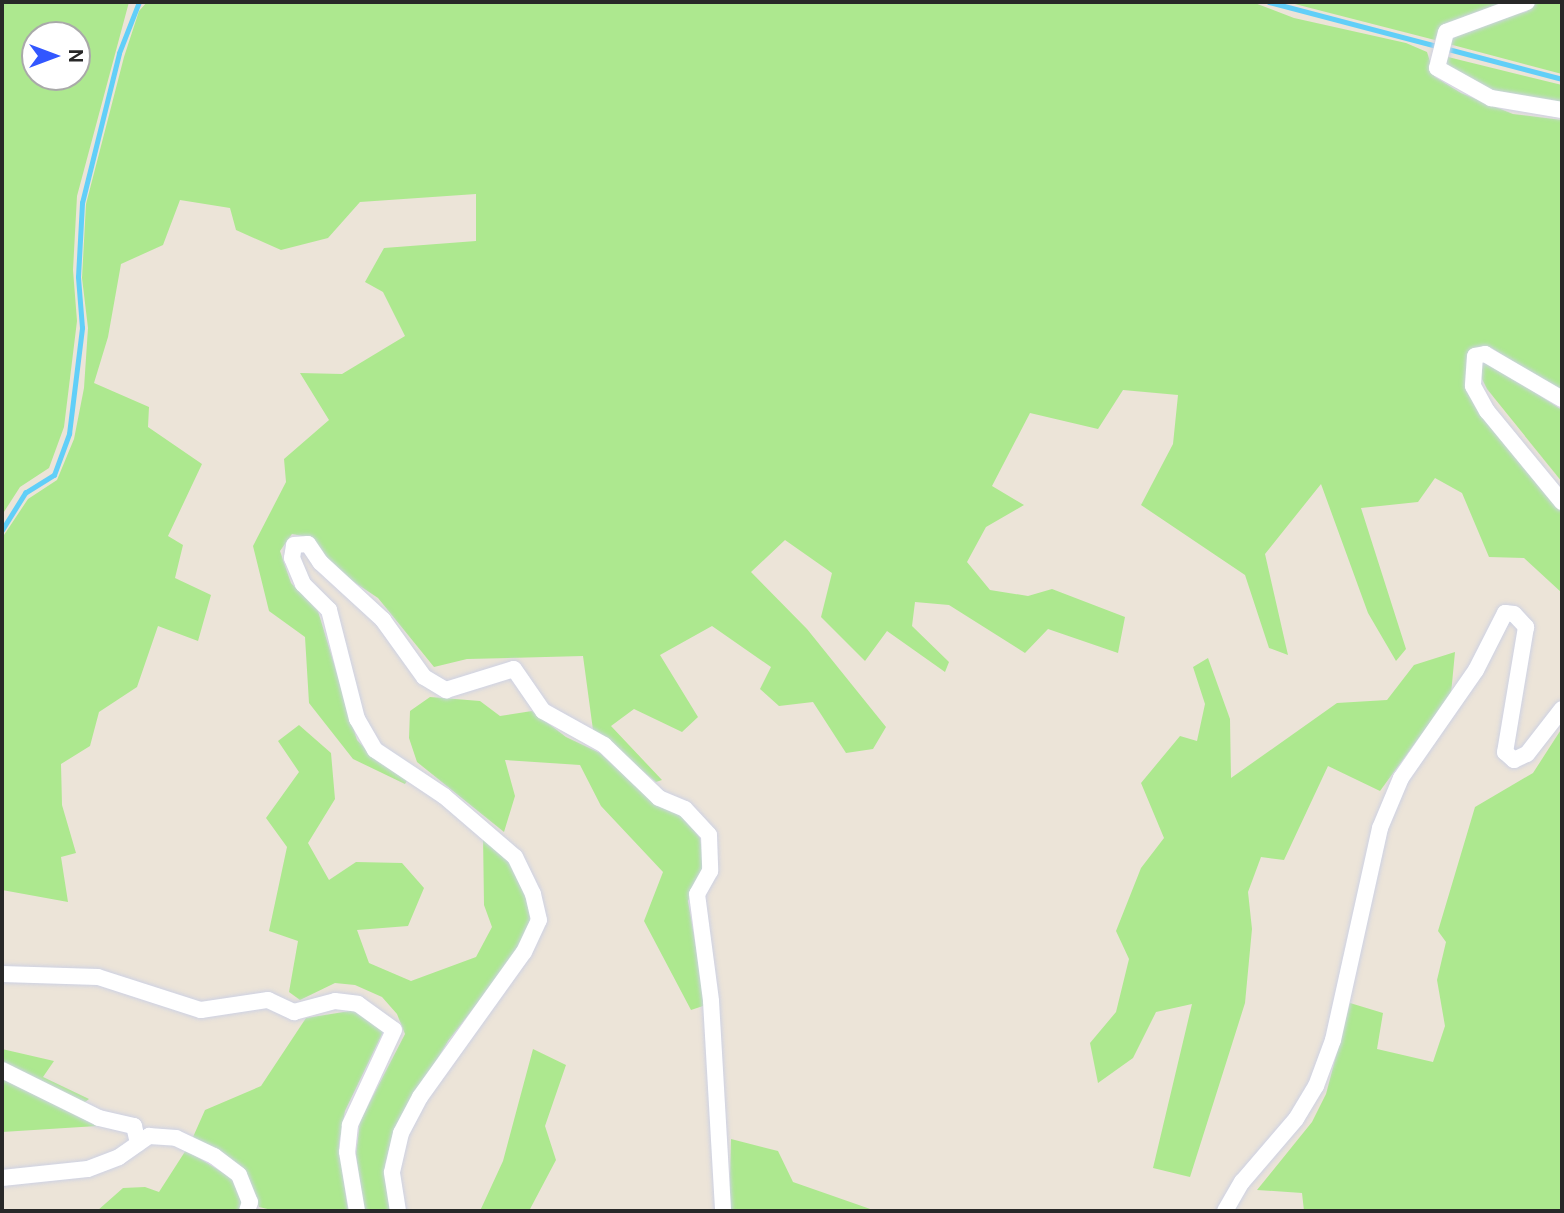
<!DOCTYPE html>
<html>
<head>
<meta charset="utf-8">
<style>
	body { margin:0 }
	#map { position:relative; width:1564px; height:1213px; overflow:hidden; background:#ece4d8; font-family:"DM Sans",sans-serif }
	div>[style] { position:absolute }
	.green>* { inset:0; background:#ade88f }
	.stream>* { height:4.5px; margin:-2.25px; padding:0 2.25px; transform-origin:2.25px; border-radius:2.25px; background:#61cff8 }
	.roads { filter:drop-shadow(0 0 2px #cdd1e3) drop-shadow(0 0 2px #cdd1e3) }
	.minor>* { height:16px; margin:-8px; padding:0 8px; transform-origin:8px; border-radius:8px; background:#fff }
	span { translate:-50% -50%; white-space:nowrap; text-align:center; line-height:1.15; -webkit-text-stroke:5px #fff; paint-order:stroke }
	.frame { position:absolute; inset:0; border:4px solid #282828; pointer-events:none }
	.north { position:absolute; left:21px; top:21px; width:70px; height:70px; box-sizing:border-box; background:#fff; border:2px solid #a9a9a9; border-radius:50%; rotate:90deg; font-size:19px; font-weight:700; line-height:28px; text-align:center; color:#282828 }
	.north::after { content:''; display:block; margin:auto; width:24px; height:32px; background:#3257ff; clip-path:polygon(50% 0,100% 100%,50% 72%,0 100%) }
</style>
</head>
<body>
<div id="map">
	<div class="green">
		<div style="clip-path:polygon(evenodd,2px 2px,129px 2px,77px 196px,73px 270px,77px 321px,64px 427px,49px 468px,20px 487px,2px 515px,2px 2px,35px 35px,77px 35px,77px 77px,35px 77px,35px 35px)"></div>
		<div style="clip-path:polygon(147px 2px,1252px 2px,1294px 18px,1406px 43px,1427px 52px,1435px 77px,1461px 93px,1513px 114px,1562px 120px,1562px 394px,1490px 347px,1471px 352px,1466px 373px,1468px 394px,1562px 513px,1562px 593px,1524px 558px,1489px 557px,1462px 493px,1435px 478px,1418px 502px,1361px 508px,1406px 649px,1396px 661px,1368px 613px,1321px 484px,1265px 554px,1288px 655px,1269px 648px,1245px 575px,1141px 505px,1173px 444px,1178px 395px,1123px 390px,1098px 429px,1030px 413px,992px 486px,1024px 505px,986px 527px,967px 562px,990px 590px,1028px 596px,1052px 589px,1125px 617px,1118px 653px,1048px 629px,1025px 653px,949px 605px,915px 602px,912px 626px,949px 662px,945px 672px,887px 631px,865px 661px,821px 617px,832px 573px,785px 540px,751px 572px,807px 629px,886px 727px,873px 749px,846px 753px,813px 702px,779px 706px,760px 689px,771px 667px,712px 626px,660px 655px,698px 717px,682px 732px,634px 709px,611px 726px,662px 780px,656px 782px,593px 730px,583px 656px,467px 659px,434px 667px,378px 598px,342px 574px,308px 537px,292px 534px,280px 551px,291px 583px,318px 611px,357px 740px,377px 761px,408px 779px,405px 784px,353px 759px,309px 703px,305px 637px,269px 611px,253px 546px,286px 482px,284px 459px,329px 420px,300px 373px,342px 374px,405px 336px,383px 292px,365px 282px,384px 248px,476px 241px,476px 194px,360px 202px,328px 238px,281px 250px,236px 230px,230px 208px,180px 200px,163px 245px,121px 264px,108px 337px,94px 383px,149px 407px,148px 427px,202px 464px,168px 536px,183px 545px,175px 578px,211px 595px,198px 641px,158px 626px,137px 687px,99px 712px,90px 746px,61px 764px,62px 805px,76px 853px,61px 857px,68px 902px,2px 890px,2px 538px,28px 499px,57px 480px,74px 439px,84px 388px,88px 328px,82px 278px,86px 204px,124px 57px,139px 11px)"></div>
		<div style="clip-path:polygon(1287px 2px,1516px 2px,1466px 16px,1439px 30px,1435px 40px)"></div>
		<div style="clip-path:polygon(1536px 2px,1562px 2px,1562px 74px,1449px 44px,1453px 34px,1494px 17px,1526px 12px)"></div>
		<div style="clip-path:polygon(1448px 57px,1562px 85px,1562px 106px,1492px 94px,1444px 69px)"></div>
		<div style="clip-path:polygon(1484px 359px,1562px 410px,1562px 482px,1487px 389px,1478px 371px)"></div>
		<div style="clip-path:polygon(1455px 652px,1451px 694px,1380px 791px,1328px 766px,1284px 860px,1261px 857px,1248px 892px,1252px 929px,1245px 1003px,1190px 1177px,1153px 1168px,1192px 1004px,1156px 1012px,1133px 1058px,1098px 1083px,1090px 1043px,1116px 1012px,1129px 959px,1116px 931px,1141px 868px,1164px 838px,1141px 783px,1180px 736px,1197px 741px,1205px 704px,1193px 667px,1208px 658px,1230px 719px,1231px 778px,1337px 703px,1387px 700px,1414px 665px)"></div>
		<div style="clip-path:polygon(430px 697px,480px 701px,500px 716px,532px 711px,566px 737px,600px 753px,656px 805px,682px 815px,700px 838px,704px 866px,688px 901px,706px 1005px,691px 1010px,644px 921px,663px 872px,601px 806px,580px 765px,505px 760px,515px 796px,504px 832px,417px 762px,409px 738px,410px 711px)"></div>
		<div style="clip-path:polygon(299px 725px,331px 753px,335px 799px,308px 843px,329px 880px,356px 862px,402px 863px,424px 888px,408px 926px,357px 930px,369px 963px,411px 981px,476px 957px,492px 927px,484px 905px,483px 834px,511px 857px,534px 919px,518px 951px,448px 1041px,393px 1134px,385px 1165px,390px 1211px,363px 1211px,356px 1154px,360px 1121px,405px 1034px,397px 1014px,382px 997px,355px 985px,335px 983px,300px 1000px,289px 992px,298px 941px,269px 931px,287px 847px,266px 818px,299px 772px,278px 741px)"></div>
		<div style="clip-path:polygon(1562px 728px,1562px 1211px,1304px 1211px,1302px 1193px,1257px 1190px,1312px 1122px,1326px 1094px,1350px 1003px,1383px 1013px,1377px 1049px,1433px 1062px,1445px 1026px,1437px 980px,1446px 942px,1438px 931px,1475px 807px,1533px 773px)"></div>
		<div style="clip-path:polygon(356px 1010px,383px 1032px,345px 1111px,339px 1144px,348px 1211px,276px 1211px,259px 1207px,246px 1172px,193px 1137px,205px 1110px,261px 1086px,306px 1018px)"></div>
		<div style="clip-path:polygon(2px 1049px,54px 1061px,43px 1077px,89px 1099px,81px 1105px,2px 1063px)"></div>
		<div style="clip-path:polygon(533px 1049px,566px 1065px,545px 1126px,556px 1160px,529px 1211px,480px 1211px,503px 1161px)"></div>
		<div style="clip-path:polygon(2px 1076px,97px 1126px,2px 1132px)"></div>
		<div style="clip-path:polygon(731px 1139px,778px 1151px,793px 1182px,876px 1211px,729px 1211px)"></div>
		<div style="clip-path:polygon(186px 1150px,233px 1179px,243px 1202px,240px 1211px,97px 1211px,123px 1188px,145px 1187px,159px 1192px)"></div>
	</div>
	<div class="stream">
		<div style="left:1269px;top:2px;width:303px;rotate:14.7deg"></div>
		<div style="left:2px;top:530px;width:44px;rotate:-58.1deg"></div>
		<div style="left:25px;top:493px;width:34px;rotate:-32deg"></div>
		<div style="left:54px;top:475px;width:44px;rotate:-69.9deg"></div>
		<div style="left:69px;top:434px;width:107px;rotate:-83deg"></div>
		<div style="left:82px;top:328px;width:51px;rotate:-94.5deg"></div>
		<div style="left:78px;top:277px;width:74px;rotate:-86.9deg"></div>
		<div style="left:82px;top:203px;width:154px;rotate:-76.1deg"></div>
		<div style="left:119px;top:53px;width:55px;rotate:-68.6deg"></div>
	</div>
	<div class="roads">
		<div class="minor">
			<div style="left:1527px;top:2px;width:86px;rotate:159.7deg"></div>
			<div style="left:1446px;top:32px;width:37px;rotate:104deg"></div>
			<div style="left:1437px;top:68px;width:62px;rotate:29.1deg"></div>
			<div style="left:1491px;top:98px;width:72px;rotate:9.6deg"></div>
			<div style="left:1562px;top:399px;width:89px;rotate:-149.7deg"></div>
			<div style="left:1485px;top:354px;width:10px;rotate:169deg"></div>
			<div style="left:1475px;top:356px;width:30px;rotate:94deg"></div>
			<div style="left:1473px;top:386px;width:29px;rotate:61deg"></div>
			<div style="left:1487px;top:411px;width:118px;rotate:50.5deg"></div>
			<div style="left:2px;top:974px;width:96px;rotate:1.8deg"></div>
			<div style="left:98px;top:977px;width:108px;rotate:17.8deg"></div>
			<div style="left:201px;top:1010px;width:68px;rotate:-8.5deg"></div>
			<div style="left:268px;top:1000px;width:29px;rotate:25deg"></div>
			<div style="left:294px;top:1012px;width:42px;rotate:-15deg"></div>
			<div style="left:335px;top:1001px;width:23px;rotate:7deg"></div>
			<div style="left:358px;top:1004px;width:44px;rotate:35.8deg"></div>
			<div style="left:394px;top:1030px;width:105px;rotate:114.9deg"></div>
			<div style="left:350px;top:1125px;width:27px;rotate:96deg"></div>
			<div style="left:347px;top:1152px;width:60px;rotate:80.4deg"></div>
			<div style="left:2px;top:1070px;width:108px;rotate:26.3deg"></div>
			<div style="left:99px;top:1118px;width:36px;rotate:13deg"></div>
			<div style="left:134px;top:1126px;width:18px;rotate:77deg"></div>
			<div style="left:2px;top:1178px;width:86px;rotate:-6deg"></div>
			<div style="left:88px;top:1169px;width:33px;rotate:-21deg"></div>
			<div style="left:119px;top:1157px;width:37px;rotate:-35deg"></div>
			<div style="left:149px;top:1136px;width:27px;rotate:4deg"></div>
			<div style="left:176px;top:1138px;width:42px;rotate:25.3deg"></div>
			<div style="left:214px;top:1156px;width:31px;rotate:37deg"></div>
			<div style="left:239px;top:1175px;width:29px;rotate:68deg"></div>
			<div style="left:250px;top:1202px;width:9px;rotate:108deg"></div>
			<div style="left:398px;top:1211px;width:39px;rotate:-99deg"></div>
			<div style="left:392px;top:1172px;width:40px;rotate:-77deg"></div>
			<div style="left:401px;top:1133px;width:41px;rotate:-62.2deg"></div>
			<div style="left:420px;top:1097px;width:178px;rotate:-54.4deg"></div>
			<div style="left:524px;top:952px;width:35px;rotate:-65deg"></div>
			<div style="left:539px;top:920px;width:27px;rotate:-103deg"></div>
			<div style="left:533px;top:894px;width:41px;rotate:-115.9deg"></div>
			<div style="left:515px;top:857px;width:94px;rotate:-139.3deg"></div>
			<div style="left:444px;top:796px;width:83px;rotate:-146.3deg"></div>
			<div style="left:375px;top:750px;width:36px;rotate:-120deg"></div>
			<div style="left:357px;top:719px;width:113px;rotate:-104.4deg"></div>
			<div style="left:329px;top:610px;width:37px;rotate:-135deg"></div>
			<div style="left:303px;top:584px;width:28px;rotate:-113deg"></div>
			<div style="left:292px;top:558px;width:13px;rotate:-81deg"></div>
			<div style="left:294px;top:545px;width:14px;rotate:-4deg"></div>
			<div style="left:308px;top:544px;width:22px;rotate:56deg"></div>
			<div style="left:320px;top:562px;width:86px;rotate:42.6deg"></div>
			<div style="left:383px;top:620px;width:70px;rotate:54.3deg"></div>
			<div style="left:424px;top:677px;width:26px;rotate:31deg"></div>
			<div style="left:446px;top:690px;width:71px;rotate:-17.2deg"></div>
			<div style="left:514px;top:669px;width:51px;rotate:55.4deg"></div>
			<div style="left:543px;top:711px;width:70px;rotate:29.1deg"></div>
			<div style="left:604px;top:745px;width:76px;rotate:43.9deg"></div>
			<div style="left:659px;top:798px;width:28px;rotate:23deg"></div>
			<div style="left:685px;top:809px;width:35px;rotate:47deg"></div>
			<div style="left:709px;top:835px;width:36px;rotate:88deg"></div>
			<div style="left:710px;top:871px;width:26px;rotate:119deg"></div>
			<div style="left:697px;top:894px;width:108px;rotate:82.5deg"></div>
			<div style="left:711px;top:1001px;width:210px;rotate:86.7deg"></div>
			<div style="left:1225px;top:1211px;width:34px;rotate:-60deg"></div>
			<div style="left:1242px;top:1182px;width:83px;rotate:-49.4deg"></div>
			<div style="left:1296px;top:1119px;width:39px;rotate:-59deg"></div>
			<div style="left:1316px;top:1086px;width:49px;rotate:-69.7deg"></div>
			<div style="left:1333px;top:1040px;width:217px;rotate:-77.5deg"></div>
			<div style="left:1380px;top:828px;width:54px;rotate:-67.2deg"></div>
			<div style="left:1401px;top:778px;width:131px;rotate:-55.2deg"></div>
			<div style="left:1476px;top:670px;width:64px;rotate:-63deg"></div>
			<div style="left:1505px;top:613px;width:9px;rotate:6deg"></div>
			<div style="left:1514px;top:614px;width:18px;rotate:47deg"></div>
			<div style="left:1526px;top:627px;width:127px;rotate:99.5deg"></div>
			<div style="left:1505px;top:752px;width:12px;rotate:42deg"></div>
			<div style="left:1514px;top:760px;width:14px;rotate:-25deg"></div>
			<div style="left:1527px;top:754px;width:57px;rotate:-52.1deg"></div>
		</div>
	</div>
	<div class="frame"></div>
	<div class="north">N</div>
</div>
</body>
</html>
